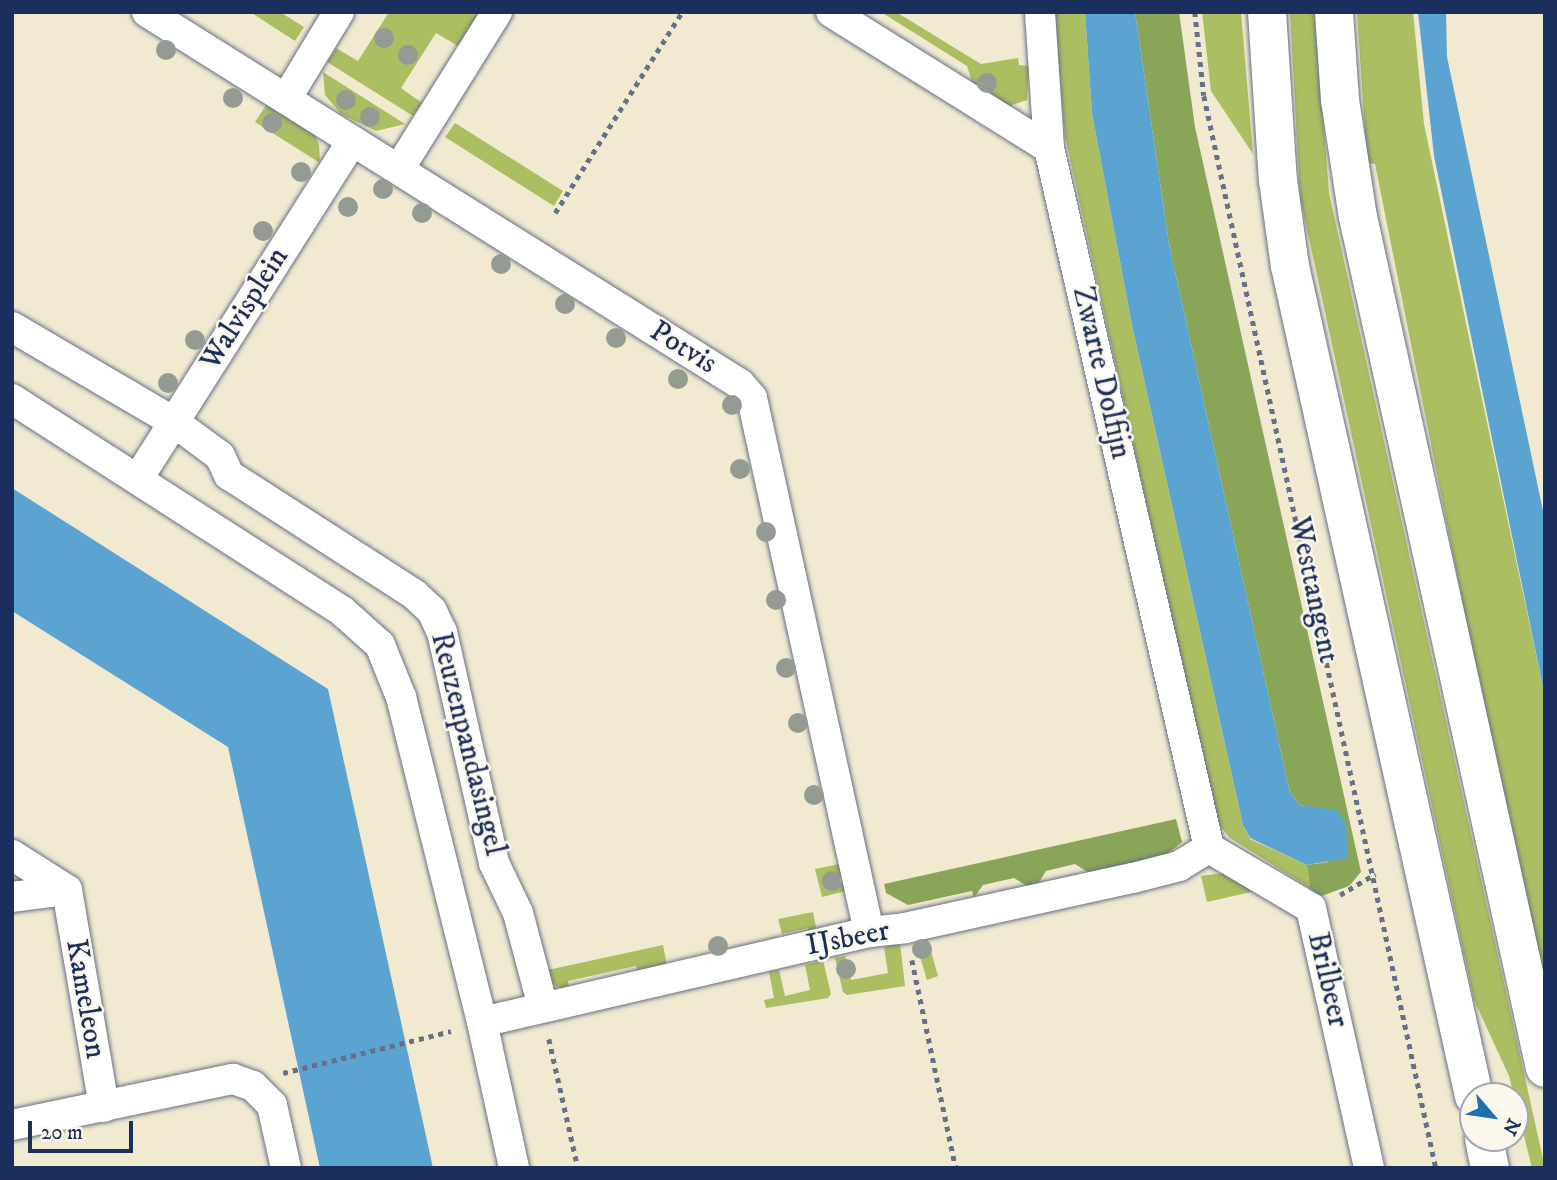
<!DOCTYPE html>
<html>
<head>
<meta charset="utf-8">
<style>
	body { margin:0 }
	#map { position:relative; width:1557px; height:1180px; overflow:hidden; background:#f1ead1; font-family:"IM FELL DW Pica",serif }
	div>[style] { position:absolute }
	.green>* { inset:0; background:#acbe62 }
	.forest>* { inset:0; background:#89a558 }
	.water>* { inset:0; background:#5ba4d2 }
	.path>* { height:4.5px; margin-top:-2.25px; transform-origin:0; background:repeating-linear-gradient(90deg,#667086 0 5px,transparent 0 10px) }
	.roads { filter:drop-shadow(0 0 2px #667086) drop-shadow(0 0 2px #667086) }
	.street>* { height:30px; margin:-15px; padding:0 15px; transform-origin:15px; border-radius:15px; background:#fff }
	.secondary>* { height:38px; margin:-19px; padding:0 19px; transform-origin:19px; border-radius:19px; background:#fff }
	.trees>* { width:20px; height:20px; margin:-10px; border-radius:50%; background:#939b92 }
	span { translate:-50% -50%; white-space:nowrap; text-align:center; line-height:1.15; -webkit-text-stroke:5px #fbf7ec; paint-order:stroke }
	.street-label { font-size:30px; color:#1b2f5e }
	.frame { position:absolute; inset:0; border:14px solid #1b2f5e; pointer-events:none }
	.north { position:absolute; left:1459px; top:1082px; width:70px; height:70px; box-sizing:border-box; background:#fbf7ec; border:2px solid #a1a7b3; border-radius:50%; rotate:119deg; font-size:19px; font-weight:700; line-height:28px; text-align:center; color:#1b2f5e }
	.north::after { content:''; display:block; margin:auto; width:24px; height:32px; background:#1f6fb2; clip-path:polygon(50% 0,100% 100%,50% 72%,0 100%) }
	.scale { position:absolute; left:28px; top:1121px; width:105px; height:32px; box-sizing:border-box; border:4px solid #1b2f5e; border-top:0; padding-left:9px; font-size:21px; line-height:24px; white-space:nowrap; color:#1b2f5e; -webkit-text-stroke:5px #fbf7ec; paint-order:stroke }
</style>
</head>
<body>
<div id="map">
	<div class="green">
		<div style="clip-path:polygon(250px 12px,280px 12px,304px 27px,295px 41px)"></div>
		<div style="clip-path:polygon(389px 12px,480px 12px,458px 46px,436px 33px,401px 88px,422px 103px,413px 116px,327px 62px,336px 48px,358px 61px)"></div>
		<div style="clip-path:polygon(881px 12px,896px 12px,981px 64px,1018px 58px,1019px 65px,1029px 66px,1027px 100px,1009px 106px,972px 82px,967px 66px)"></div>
		<div style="clip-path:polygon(1054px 12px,1085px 12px,1092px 113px,1132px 325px,1243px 825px,1250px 839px,1307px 865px,1310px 888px,1230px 838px,1217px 823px,1065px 136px)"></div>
		<div style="clip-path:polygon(1202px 12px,1241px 12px,1253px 154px,1211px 91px)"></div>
		<div style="clip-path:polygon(1290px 12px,1315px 12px,1329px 193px,1545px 1168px,1532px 1168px,1509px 1076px,1474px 1000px,1300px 197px)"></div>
		<div style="clip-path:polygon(1357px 12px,1413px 12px,1424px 124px,1545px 697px,1545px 1014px,1375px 164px,1367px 163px)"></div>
		<div style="clip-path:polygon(323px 72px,405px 124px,376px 131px,341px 114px,325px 95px)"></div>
		<div style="clip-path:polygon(269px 101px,312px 130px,319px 144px,320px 163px,255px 122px)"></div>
		<div style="clip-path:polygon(455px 123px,563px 191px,554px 206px,445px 137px)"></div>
		<div style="clip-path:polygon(840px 864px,846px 891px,822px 897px,815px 869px)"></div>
		<div style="clip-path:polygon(1223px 873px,1260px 890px,1207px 902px,1201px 876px)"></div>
		<div style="clip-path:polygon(813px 912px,817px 932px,810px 935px,808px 928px,782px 934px,778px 919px)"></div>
		<div style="clip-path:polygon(927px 937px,938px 976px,927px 980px,915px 940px)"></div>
		<div style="clip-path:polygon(900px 943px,905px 986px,847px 995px,843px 992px,835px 958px,845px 956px,851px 980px,888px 973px,884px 947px)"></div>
		<div style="clip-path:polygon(663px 945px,667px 966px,638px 972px,636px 966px,568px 981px,569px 987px,563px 989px,549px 983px,543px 971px)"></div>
		<div style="clip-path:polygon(823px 960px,831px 994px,828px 998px,766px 1008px,764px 1000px,774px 998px,769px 972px,779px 970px,785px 996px,810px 990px,805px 965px)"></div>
	</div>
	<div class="forest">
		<div style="clip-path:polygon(1135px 12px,1179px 12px,1195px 127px,1361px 872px,1349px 886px,1319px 897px,1310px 888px,1307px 865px,1328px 862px,1336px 811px,1300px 805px,1290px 793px,1169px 244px)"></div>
		<div style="clip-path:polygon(1176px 819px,1182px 842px,1166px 855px,1089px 873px,1075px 864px,1046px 871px,1038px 884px,1027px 886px,1014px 878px,983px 885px,974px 898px,972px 891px,908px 905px,886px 893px,884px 884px)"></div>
	</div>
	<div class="water">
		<div style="clip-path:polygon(1085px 12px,1135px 12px,1169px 244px,1290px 793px,1300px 805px,1336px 810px,1346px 823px,1348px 858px,1307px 865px,1250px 838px,1243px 825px,1132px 325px,1092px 113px)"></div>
		<div style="clip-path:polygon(1418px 12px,1446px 12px,1447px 57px,1545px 520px,1545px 697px,1434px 156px)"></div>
		<div style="clip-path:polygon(12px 488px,328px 689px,433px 1168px,320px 1168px,228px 747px,12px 611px)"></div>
	</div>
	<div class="path">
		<div style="left:1195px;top:12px;width:84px;rotate:83.9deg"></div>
		<div style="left:1204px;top:96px;width:1097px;rotate:77.79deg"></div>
		<div style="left:555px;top:213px;width:238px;rotate:-57.7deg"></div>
		<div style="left:1340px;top:895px;width:41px;rotate:-31deg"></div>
		<div style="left:912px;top:960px;width:213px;rotate:78.1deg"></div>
		<div style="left:549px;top:1039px;width:132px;rotate:77.3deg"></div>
		<div style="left:283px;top:1073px;width:173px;rotate:-14deg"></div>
	</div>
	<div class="roads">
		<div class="street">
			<div style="left:147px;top:12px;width:700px;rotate:32.1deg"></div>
			<div style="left:740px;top:384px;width:18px;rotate:49deg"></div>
			<div style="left:752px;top:398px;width:547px;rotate:77.64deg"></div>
			<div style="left:831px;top:12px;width:257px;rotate:32deg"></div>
			<div style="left:1049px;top:148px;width:718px;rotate:77.12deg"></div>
			<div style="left:1040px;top:12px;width:136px;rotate:86.2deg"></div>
			<div style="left:286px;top:99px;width:102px;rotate:-58.7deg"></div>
			<div style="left:399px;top:169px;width:185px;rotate:-58deg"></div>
			<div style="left:12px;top:327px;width:188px;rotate:30.4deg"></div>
			<div style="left:174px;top:422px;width:57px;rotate:36.5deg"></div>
			<div style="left:220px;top:456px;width:21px;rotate:65deg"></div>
			<div style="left:229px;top:475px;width:221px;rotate:32.8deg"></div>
			<div style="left:415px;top:595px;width:23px;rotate:43deg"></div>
			<div style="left:432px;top:611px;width:23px;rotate:65deg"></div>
			<div style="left:442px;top:632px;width:237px;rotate:77.3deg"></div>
			<div style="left:494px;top:863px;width:55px;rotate:64.4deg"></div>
			<div style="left:518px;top:913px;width:97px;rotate:75.1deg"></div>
			<div style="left:12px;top:399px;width:392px;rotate:32.7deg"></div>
			<div style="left:342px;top:611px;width:51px;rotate:41.8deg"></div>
			<div style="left:380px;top:645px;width:56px;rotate:68deg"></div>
			<div style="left:401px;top:697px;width:335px;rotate:76deg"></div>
			<div style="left:482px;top:1022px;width:149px;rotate:77.6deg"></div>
			<div style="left:139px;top:477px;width:398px;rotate:-57.6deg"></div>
			<div style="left:1209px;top:848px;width:118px;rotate:30.5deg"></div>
			<div style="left:1311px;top:908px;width:266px;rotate:77.4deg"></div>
			<div style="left:12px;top:855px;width:65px;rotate:32.5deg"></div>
			<div style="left:67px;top:890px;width:220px;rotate:80.3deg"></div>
			<div style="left:12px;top:897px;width:55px;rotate:-7.3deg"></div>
			<div style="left:482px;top:1022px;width:397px;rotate:-13.1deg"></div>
			<div style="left:869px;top:932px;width:36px;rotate:-6deg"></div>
			<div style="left:905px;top:928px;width:233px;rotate:-12.4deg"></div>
			<div style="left:1133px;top:878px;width:48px;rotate:-14.6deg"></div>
			<div style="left:1179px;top:866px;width:35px;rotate:-31deg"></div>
			<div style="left:12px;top:1125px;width:226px;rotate:-11.8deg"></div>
			<div style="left:233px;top:1079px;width:21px;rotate:19deg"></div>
			<div style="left:253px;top:1086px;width:27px;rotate:45deg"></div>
			<div style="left:272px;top:1105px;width:65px;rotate:77.5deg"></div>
		</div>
		<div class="secondary">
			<div style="left:1267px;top:12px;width:168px;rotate:86.3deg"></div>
			<div style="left:1278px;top:180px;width:87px;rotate:82.1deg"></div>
			<div style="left:1290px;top:266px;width:850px;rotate:77.5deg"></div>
			<div style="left:1334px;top:12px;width:88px;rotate:86.1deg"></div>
			<div style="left:1340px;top:100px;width:118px;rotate:81.3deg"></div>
			<div style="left:1358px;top:217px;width:871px;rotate:77.61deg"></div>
			<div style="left:1484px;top:1138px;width:31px;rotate:79deg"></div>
		</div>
	</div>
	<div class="trees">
		<div style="left:384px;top:38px"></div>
		<div style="left:166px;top:50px"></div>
		<div style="left:408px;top:55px"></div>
		<div style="left:987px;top:83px"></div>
		<div style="left:233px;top:98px"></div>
		<div style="left:346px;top:100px"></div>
		<div style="left:370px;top:117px"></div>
		<div style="left:272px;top:123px"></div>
		<div style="left:301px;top:172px"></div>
		<div style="left:383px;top:189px"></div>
		<div style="left:348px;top:207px"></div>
		<div style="left:422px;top:213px"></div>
		<div style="left:263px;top:231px"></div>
		<div style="left:501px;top:264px"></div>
		<div style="left:565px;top:304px"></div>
		<div style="left:616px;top:338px"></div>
		<div style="left:195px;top:340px"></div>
		<div style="left:678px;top:379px"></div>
		<div style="left:168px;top:383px"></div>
		<div style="left:732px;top:405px"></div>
		<div style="left:740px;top:469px"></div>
		<div style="left:766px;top:532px"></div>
		<div style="left:776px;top:600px"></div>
		<div style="left:786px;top:668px"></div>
		<div style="left:798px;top:723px"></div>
		<div style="left:814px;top:795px"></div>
		<div style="left:832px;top:881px"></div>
		<div style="left:718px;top:946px"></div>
		<div style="left:922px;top:949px"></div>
		<div style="left:846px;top:969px"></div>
	</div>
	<div class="street-label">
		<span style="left:245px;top:309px;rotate:-58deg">Walvisplein</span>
		<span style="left:683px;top:348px;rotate:32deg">Potvis</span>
		<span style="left:1101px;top:373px;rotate:77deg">Zwarte Dolfijn</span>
		<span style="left:1313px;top:590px;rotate:78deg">Westtangent</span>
		<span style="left:467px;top:744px;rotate:76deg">Reuzenpandasingel</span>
		<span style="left:848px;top:939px;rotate:-11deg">IJsbeer</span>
		<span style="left:1327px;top:980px;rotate:77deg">Brilbeer</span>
		<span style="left:85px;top:999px;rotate:80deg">Kameleon</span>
	</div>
	<div class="frame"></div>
	<div class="north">N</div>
	<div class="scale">20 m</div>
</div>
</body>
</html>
